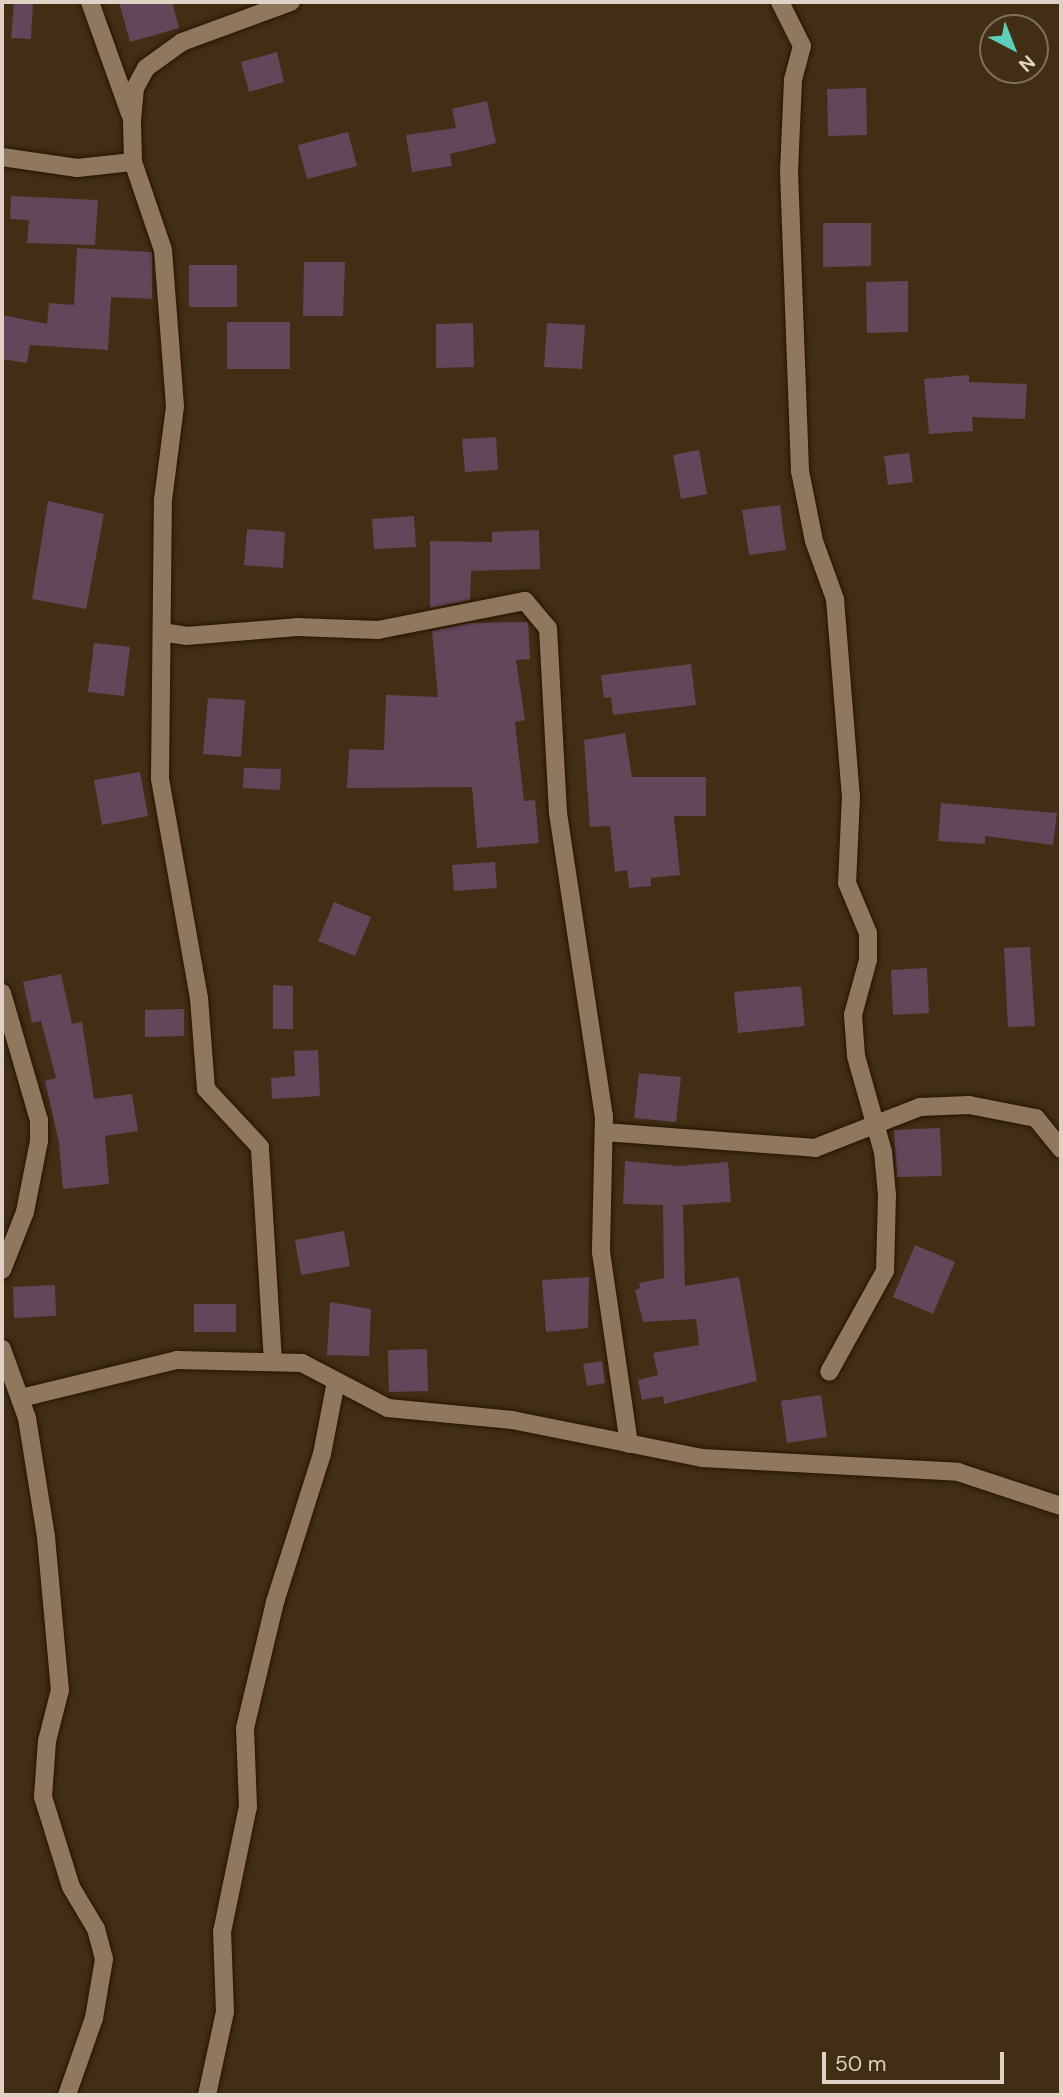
<!DOCTYPE html>
<html>
<head>
<meta charset="utf-8">
<style>
	body { margin:0 }
	#map { position:relative; width:1063px; height:2097px; overflow:hidden; background:#412e15; font-family:"DM Sans",sans-serif }
	div>[style] { position:absolute }
	.building>* { inset:0; background:#62475a }
	.roads { filter:drop-shadow(0 0 2px #271500) drop-shadow(0 0 2px #271500) }
	.street>* { height:18px; margin:-9px; padding:0 9px; transform-origin:9px; border-radius:9px; background:#8f785d }
	span { translate:-50% -50%; white-space:nowrap; text-align:center; line-height:1.15; -webkit-text-stroke:5px #412e15; paint-order:stroke }
	.frame { position:absolute; inset:0; border:4px solid #dfd2c4; pointer-events:none }
	.north { position:absolute; left:979px; top:14px; width:70px; height:70px; box-sizing:border-box; background:#412e15; border:2px solid #80705b; border-radius:50%; rotate:138deg; font-size:19px; font-weight:700; line-height:28px; text-align:center; color:#dfd2c4 }
	.north::after { content:''; display:block; margin:auto; width:24px; height:32px; background:#5dceb9; clip-path:polygon(50% 0,100% 100%,50% 72%,0 100%) }
	.scale { position:absolute; left:822px; top:2052px; width:182px; height:32px; box-sizing:border-box; border:4px solid #dfd2c4; border-top:0; padding-left:9px; font-size:21px; line-height:24px; white-space:nowrap; color:#dfd2c4; -webkit-text-stroke:5px #412e15; paint-order:stroke }
</style>
</head>
<body>
<div id="map">
	<div class="building">
		<div style="clip-path:polygon(14px 2px,33px 2px,31px 39px,11px 38px)"></div>
		<div style="clip-path:polygon(119px 2px,172px 2px,179px 28px,130px 42px)"></div>
		<div style="clip-path:polygon(277px 52px,284px 82px,249px 92px,241px 62px)"></div>
		<div style="clip-path:polygon(866px 88px,867px 135px,828px 136px,827px 89px)"></div>
		<div style="clip-path:polygon(487px 101px,496px 143px,450px 154px,452px 166px,412px 172px,406px 135px,456px 128px,452px 109px)"></div>
		<div style="clip-path:polygon(348px 132px,357px 166px,307px 179px,298px 145px)"></div>
		<div style="clip-path:polygon(11px 196px,98px 200px,95px 245px,27px 243px,29px 220px,10px 219px)"></div>
		<div style="clip-path:polygon(823px 223px,871px 223px,871px 266px,823px 267px)"></div>
		<div style="clip-path:polygon(77px 248px,152px 252px,152px 299px,111px 297px,108px 350px,30px 345px,27px 363px,2px 359px,2px 315px,47px 324px,49px 303px,74px 305px)"></div>
		<div style="clip-path:polygon(304px 262px,345px 262px,343px 316px,303px 316px)"></div>
		<div style="clip-path:polygon(189px 265px,237px 265px,237px 307px,189px 307px)"></div>
		<div style="clip-path:polygon(908px 281px,908px 332px,867px 333px,866px 282px)"></div>
		<div style="clip-path:polygon(227px 322px,290px 322px,290px 369px,227px 369px)"></div>
		<div style="clip-path:polygon(473px 323px,474px 367px,436px 368px,436px 324px)"></div>
		<div style="clip-path:polygon(547px 323px,585px 325px,582px 369px,544px 367px)"></div>
		<div style="clip-path:polygon(969px 375px,969px 382px,1027px 384px,1025px 419px,972px 417px,973px 431px,929px 434px,924px 379px)"></div>
		<div style="clip-path:polygon(496px 437px,498px 470px,465px 472px,462px 439px)"></div>
		<div style="clip-path:polygon(699px 450px,707px 494px,681px 499px,673px 455px)"></div>
		<div style="clip-path:polygon(909px 453px,913px 482px,888px 485px,884px 456px)"></div>
		<div style="clip-path:polygon(48px 501px,104px 514px,86px 609px,32px 599px)"></div>
		<div style="clip-path:polygon(780px 505px,786px 550px,749px 555px,742px 510px)"></div>
		<div style="clip-path:polygon(414px 516px,416px 547px,374px 549px,372px 519px)"></div>
		<div style="clip-path:polygon(247px 529px,285px 532px,283px 568px,244px 565px)"></div>
		<div style="clip-path:polygon(539px 530px,540px 569px,471px 571px,470px 600px,430px 608px,430px 541px,492px 542px,492px 532px)"></div>
		<div style="clip-path:polygon(528px 622px,530px 659px,516px 660px,525px 720px,515px 722px,524px 801px,535px 800px,539px 843px,477px 848px,472px 787px,347px 788px,349px 749px,384px 750px,386px 695px,438px 697px,432px 631px,470px 623px)"></div>
		<div style="clip-path:polygon(94px 643px,130px 647px,124px 696px,88px 692px)"></div>
		<div style="clip-path:polygon(691px 664px,696px 705px,613px 715px,611px 697px,604px 698px,601px 675px)"></div>
		<div style="clip-path:polygon(208px 698px,245px 700px,241px 757px,203px 754px)"></div>
		<div style="clip-path:polygon(625px 733px,632px 777px,706px 777px,706px 816px,674px 816px,680px 875px,651px 878px,651px 886px,629px 888px,627px 870px,615px 872px,610px 826px,590px 827px,584px 740px)"></div>
		<div style="clip-path:polygon(244px 768px,281px 769px,280px 790px,243px 788px)"></div>
		<div style="clip-path:polygon(140px 772px,148px 816px,102px 825px,94px 780px)"></div>
		<div style="clip-path:polygon(941px 803px,1057px 813px,1053px 845px,985px 836px,985px 844px,938px 841px)"></div>
		<div style="clip-path:polygon(495px 862px,497px 888px,454px 891px,452px 865px)"></div>
		<div style="clip-path:polygon(334px 902px,371px 917px,355px 956px,318px 941px)"></div>
		<div style="clip-path:polygon(1030px 947px,1035px 1026px,1008px 1027px,1004px 948px)"></div>
		<div style="clip-path:polygon(927px 968px,929px 1013px,893px 1015px,891px 970px)"></div>
		<div style="clip-path:polygon(61px 974px,72px 1024px,82px 1022px,94px 1099px,132px 1094px,138px 1131px,105px 1136px,109px 1184px,63px 1189px,59px 1143px,45px 1081px,56px 1078px,41px 1021px,32px 1023px,23px 982px)"></div>
		<div style="clip-path:polygon(273px 985px,293px 986px,293px 1029px,273px 1029px)"></div>
		<div style="clip-path:polygon(801px 986px,805px 1026px,738px 1033px,734px 992px)"></div>
		<div style="clip-path:polygon(184px 1009px,184px 1036px,145px 1037px,145px 1010px)"></div>
		<div style="clip-path:polygon(318px 1050px,320px 1096px,272px 1099px,271px 1078px,295px 1076px,294px 1051px)"></div>
		<div style="clip-path:polygon(639px 1073px,681px 1077px,676px 1122px,634px 1118px)"></div>
		<div style="clip-path:polygon(940px 1128px,942px 1176px,897px 1177px,894px 1130px)"></div>
		<div style="clip-path:polygon(625px 1161px,679px 1166px,728px 1162px,731px 1202px,683px 1205px,685px 1286px,739px 1277px,757px 1381px,664px 1404px,663px 1396px,642px 1400px,638px 1380px,658px 1375px,653px 1353px,699px 1345px,696px 1319px,643px 1322px,635px 1290px,640px 1288px,639px 1283px,664px 1278px,663px 1205px,623px 1204px)"></div>
		<div style="clip-path:polygon(344px 1231px,350px 1266px,301px 1275px,295px 1240px)"></div>
		<div style="clip-path:polygon(915px 1245px,955px 1262px,933px 1314px,893px 1297px)"></div>
		<div style="clip-path:polygon(589px 1277px,588px 1328px,546px 1332px,542px 1280px)"></div>
		<div style="clip-path:polygon(55px 1285px,56px 1316px,14px 1318px,13px 1287px)"></div>
		<div style="clip-path:polygon(330px 1302px,371px 1309px,369px 1356px,327px 1355px)"></div>
		<div style="clip-path:polygon(194px 1304px,236px 1304px,236px 1332px,194px 1332px)"></div>
		<div style="clip-path:polygon(427px 1349px,428px 1391px,389px 1392px,388px 1350px)"></div>
		<div style="clip-path:polygon(602px 1361px,605px 1383px,587px 1386px,583px 1364px)"></div>
		<div style="clip-path:polygon(821px 1395px,827px 1437px,787px 1443px,781px 1401px)"></div>
	</div>
	<div class="roads">
		<div class="street">
			<div style="left:90px;top:2px;width:119px;rotate:70.3deg"></div>
			<div style="left:780px;top:2px;width:49px;rotate:63.4deg"></div>
			<div style="left:802px;top:46px;width:35px;rotate:105deg"></div>
			<div style="left:793px;top:80px;width:91px;rotate:92.5deg"></div>
			<div style="left:789px;top:171px;width:300px;rotate:87.9deg"></div>
			<div style="left:800px;top:471px;width:71px;rotate:78.7deg"></div>
			<div style="left:814px;top:541px;width:62px;rotate:70.1deg"></div>
			<div style="left:835px;top:599px;width:198px;rotate:85.4deg"></div>
			<div style="left:851px;top:796px;width:87px;rotate:92.6deg"></div>
			<div style="left:847px;top:883px;width:54px;rotate:67.2deg"></div>
			<div style="left:868px;top:933px;width:27px;rotate:90deg"></div>
			<div style="left:868px;top:960px;width:57px;rotate:105.3deg"></div>
			<div style="left:853px;top:1015px;width:41px;rotate:85.8deg"></div>
			<div style="left:856px;top:1056px;width:100px;rotate:74.3deg"></div>
			<div style="left:883px;top:1152px;width:43px;rotate:84.7deg"></div>
			<div style="left:887px;top:1195px;width:76px;rotate:91.5deg"></div>
			<div style="left:885px;top:1271px;width:115px;rotate:119deg"></div>
			<div style="left:2px;top:157px;width:76px;rotate:8.3deg"></div>
			<div style="left:77px;top:168px;width:56px;rotate:-6.1deg"></div>
			<div style="left:162px;top:632px;width:24px;rotate:9deg"></div>
			<div style="left:186px;top:636px;width:111px;rotate:-4.6deg"></div>
			<div style="left:297px;top:627px;width:81px;rotate:2.1deg"></div>
			<div style="left:378px;top:630px;width:150px;rotate:-11.2deg"></div>
			<div style="left:525px;top:601px;width:35px;rotate:50deg"></div>
			<div style="left:548px;top:628px;width:185px;rotate:86.9deg"></div>
			<div style="left:558px;top:813px;width:306px;rotate:81.4deg"></div>
			<div style="left:604px;top:1116px;width:136px;rotate:91.3deg"></div>
			<div style="left:601px;top:1252px;width:194px;rotate:81.7deg"></div>
			<div style="left:2px;top:993px;width:132px;rotate:73.8deg"></div>
			<div style="left:39px;top:1120px;width:21px;rotate:90deg"></div>
			<div style="left:39px;top:1141px;width:72px;rotate:101.2deg"></div>
			<div style="left:25px;top:1212px;width:62px;rotate:111.6deg"></div>
			<div style="left:604px;top:1132px;width:212px;rotate:4.3deg"></div>
			<div style="left:815px;top:1148px;width:113px;rotate:-21.3deg"></div>
			<div style="left:920px;top:1107px;width:49px;rotate:-2.3deg"></div>
			<div style="left:969px;top:1105px;width:68px;rotate:11deg"></div>
			<div style="left:1036px;top:1118px;width:40px;rotate:51deg"></div>
			<div style="left:2px;top:1349px;width:73px;rotate:70.1deg"></div>
			<div style="left:27px;top:1418px;width:121px;rotate:80.9deg"></div>
			<div style="left:46px;top:1537px;width:154px;rotate:84.8deg"></div>
			<div style="left:60px;top:1690px;width:53px;rotate:104.3deg"></div>
			<div style="left:47px;top:1741px;width:56px;rotate:94.1deg"></div>
			<div style="left:43px;top:1797px;width:94px;rotate:72.7deg"></div>
			<div style="left:71px;top:1887px;width:49px;rotate:59.2deg"></div>
			<div style="left:96px;top:1929px;width:31px;rotate:75deg"></div>
			<div style="left:104px;top:1959px;width:60px;rotate:99.6deg"></div>
			<div style="left:94px;top:2018px;width:82px;rotate:109.3deg"></div>
			<div style="left:273px;top:1362px;width:215px;rotate:-93.5deg"></div>
			<div style="left:260px;top:1147px;width:79px;rotate:-133deg"></div>
			<div style="left:206px;top:1089px;width:91px;rotate:-94.4deg"></div>
			<div style="left:199px;top:998px;width:222px;rotate:-100.1deg"></div>
			<div style="left:160px;top:779px;width:279px;rotate:-89.4deg"></div>
			<div style="left:163px;top:500px;width:95px;rotate:-82.7deg"></div>
			<div style="left:175px;top:406px;width:156px;rotate:-94.4deg"></div>
			<div style="left:163px;top:250px;width:93px;rotate:-108.8deg"></div>
			<div style="left:133px;top:162px;width:41px;rotate:-91.4deg"></div>
			<div style="left:132px;top:121px;width:33px;rotate:-85deg"></div>
			<div style="left:135px;top:88px;width:23px;rotate:-61deg"></div>
			<div style="left:146px;top:68px;width:44px;rotate:-35.8deg"></div>
			<div style="left:182px;top:42px;width:116px;rotate:-20.2deg"></div>
			<div style="left:21px;top:1398px;width:161px;rotate:-13.7deg"></div>
			<div style="left:177px;top:1360px;width:125px;rotate:1.4deg"></div>
			<div style="left:302px;top:1363px;width:97px;rotate:27.6deg"></div>
			<div style="left:388px;top:1408px;width:125px;rotate:5.5deg"></div>
			<div style="left:512px;top:1420px;width:194px;rotate:11.3deg"></div>
			<div style="left:702px;top:1458px;width:256px;rotate:3.1deg"></div>
			<div style="left:958px;top:1472px;width:108px;rotate:18.3deg"></div>
			<div style="left:207px;top:2095px;width:85px;rotate:-77.8deg"></div>
			<div style="left:225px;top:2012px;width:80px;rotate:-92.1deg"></div>
			<div style="left:222px;top:1932px;width:128px;rotate:-78.3deg"></div>
			<div style="left:248px;top:1807px;width:79px;rotate:-92.2deg"></div>
			<div style="left:245px;top:1728px;width:130px;rotate:-76.6deg"></div>
			<div style="left:275px;top:1602px;width:155px;rotate:-72.4deg"></div>
			<div style="left:322px;top:1454px;width:74px;rotate:-79.1deg"></div>
		</div>
	</div>
	<div class="frame"></div>
	<div class="north">N</div>
	<div class="scale">50 m</div>
</div>
</body>
</html>
